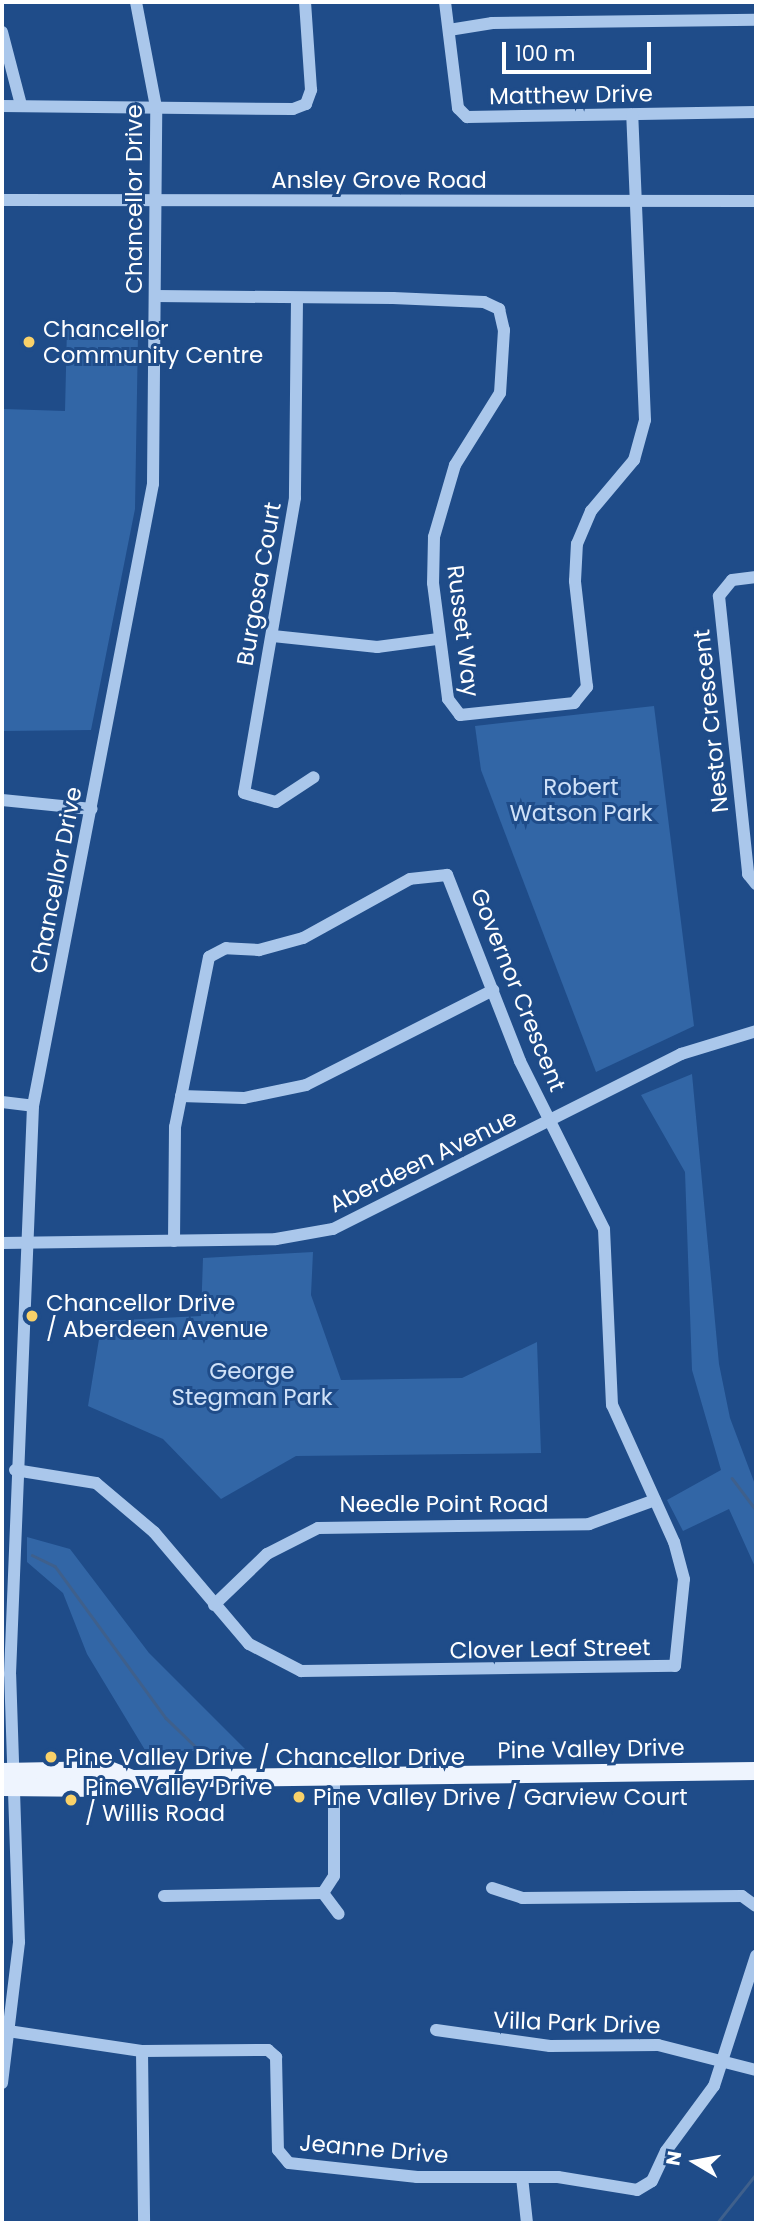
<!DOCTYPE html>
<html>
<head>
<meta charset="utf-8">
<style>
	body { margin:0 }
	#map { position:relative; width:758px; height:2225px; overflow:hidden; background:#1f4c89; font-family:Poppins,sans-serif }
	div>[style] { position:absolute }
	.green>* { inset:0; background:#3266a6 }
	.stream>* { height:2.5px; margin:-1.25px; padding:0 1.25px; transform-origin:1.25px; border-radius:1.25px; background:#3f608c }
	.minor>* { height:12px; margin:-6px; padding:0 6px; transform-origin:6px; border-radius:6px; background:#aac7eb }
	.major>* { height:18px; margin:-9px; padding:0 9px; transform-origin:9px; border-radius:9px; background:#eef4fe }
	.dots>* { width:19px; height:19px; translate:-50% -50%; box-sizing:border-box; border:4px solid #1f4c89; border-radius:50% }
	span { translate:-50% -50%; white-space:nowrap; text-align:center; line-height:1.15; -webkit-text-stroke:6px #1f4c89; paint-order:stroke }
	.street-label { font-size:23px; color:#fff }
	.poi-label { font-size:23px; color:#fff }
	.left { translate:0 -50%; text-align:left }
	.park-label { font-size:23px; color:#cfe1f8 }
	.frame { position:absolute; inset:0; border:4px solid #fff; pointer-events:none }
	.north { position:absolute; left:660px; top:2127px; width:70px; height:70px; -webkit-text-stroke:5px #1f4c89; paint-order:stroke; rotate:280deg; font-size:19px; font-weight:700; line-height:28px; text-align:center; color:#fff }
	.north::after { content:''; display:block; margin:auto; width:24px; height:32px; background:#fff; clip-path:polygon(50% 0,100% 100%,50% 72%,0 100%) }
	.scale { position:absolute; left:502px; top:42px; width:149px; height:32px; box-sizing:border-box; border:4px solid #fff; border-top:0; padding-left:9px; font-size:21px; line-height:24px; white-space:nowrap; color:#fff; -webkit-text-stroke:5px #1f4c89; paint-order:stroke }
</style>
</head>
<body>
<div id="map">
	<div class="green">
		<div style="clip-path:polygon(67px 327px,138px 334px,135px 509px,91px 730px,2px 731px,4px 409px,65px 411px)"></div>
		<div style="clip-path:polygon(654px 706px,694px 1026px,596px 1072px,481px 770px,475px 726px)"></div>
		<div style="clip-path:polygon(692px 1074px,719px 1364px,730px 1418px,756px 1487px,756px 1569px,729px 1509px,683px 1531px,667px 1500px,721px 1470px,692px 1370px,685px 1172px,641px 1095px)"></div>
		<div style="clip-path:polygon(313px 1252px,311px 1295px,341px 1380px,462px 1378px,537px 1342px,541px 1453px,296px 1456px,221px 1499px,163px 1439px,88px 1406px,102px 1321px,201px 1316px,203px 1258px)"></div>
		<div style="clip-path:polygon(27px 1537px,70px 1549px,149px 1653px,248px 1752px,145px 1750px,87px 1654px,63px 1593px,27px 1562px)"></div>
	</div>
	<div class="stream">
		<div style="left:732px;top:1478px;width:40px;rotate:53deg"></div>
		<div style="left:32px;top:1555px;width:25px;rotate:26deg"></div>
		<div style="left:55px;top:1566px;width:188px;rotate:53.9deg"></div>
		<div style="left:166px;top:1718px;width:46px;rotate:44.1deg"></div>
		<div style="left:717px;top:2223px;width:63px;rotate:-51.5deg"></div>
	</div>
	<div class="minor">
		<div style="left:445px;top:2px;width:107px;rotate:83deg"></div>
		<div style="left:458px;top:108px;width:13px;rotate:45deg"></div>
		<div style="left:467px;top:117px;width:289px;rotate:-1deg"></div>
		<div style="left:449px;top:30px;width:44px;rotate:-9.2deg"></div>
		<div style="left:492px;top:23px;width:264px;rotate:-0.7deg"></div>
		<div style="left:2px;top:32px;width:75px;rotate:75.4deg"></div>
		<div style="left:2px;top:106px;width:291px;rotate:0.6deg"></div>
		<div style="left:293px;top:109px;width:14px;rotate:-21deg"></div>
		<div style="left:306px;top:104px;width:15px;rotate:-70deg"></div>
		<div style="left:311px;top:90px;width:88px;rotate:-93.9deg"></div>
		<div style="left:2px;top:200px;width:754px;rotate:0.08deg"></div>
		<div style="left:155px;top:296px;width:238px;rotate:0.5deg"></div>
		<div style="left:393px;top:298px;width:91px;rotate:2.5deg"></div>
		<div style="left:484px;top:302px;width:17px;rotate:25deg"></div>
		<div style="left:499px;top:309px;width:22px;rotate:77deg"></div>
		<div style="left:504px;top:330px;width:63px;rotate:93.6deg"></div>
		<div style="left:500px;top:393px;width:85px;rotate:122deg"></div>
		<div style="left:455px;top:465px;width:75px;rotate:106.3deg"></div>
		<div style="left:434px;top:537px;width:46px;rotate:91.2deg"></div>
		<div style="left:433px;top:583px;width:117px;rotate:82.6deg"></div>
		<div style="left:448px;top:699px;width:20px;rotate:53deg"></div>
		<div style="left:460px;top:715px;width:115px;rotate:-6deg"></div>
		<div style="left:574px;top:703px;width:21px;rotate:-51deg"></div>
		<div style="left:587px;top:687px;width:107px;rotate:-96.5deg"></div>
		<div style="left:575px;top:581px;width:37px;rotate:-87deg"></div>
		<div style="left:577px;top:544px;width:36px;rotate:-67deg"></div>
		<div style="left:591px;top:511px;width:67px;rotate:-49.9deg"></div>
		<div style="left:634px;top:460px;width:41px;rotate:-74.6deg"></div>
		<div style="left:645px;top:420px;width:306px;rotate:-92.4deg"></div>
		<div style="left:297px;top:299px;width:199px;rotate:90.6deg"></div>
		<div style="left:295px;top:498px;width:299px;rotate:99.8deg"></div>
		<div style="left:244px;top:793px;width:33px;rotate:16deg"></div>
		<div style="left:276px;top:802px;width:45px;rotate:-33.3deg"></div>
		<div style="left:756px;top:577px;width:24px;rotate:173deg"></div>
		<div style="left:732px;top:580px;width:21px;rotate:129deg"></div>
		<div style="left:719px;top:596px;width:280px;rotate:84deg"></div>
		<div style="left:748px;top:874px;width:13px;rotate:51deg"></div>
		<div style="left:273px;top:636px;width:105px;rotate:6deg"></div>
		<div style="left:377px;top:647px;width:62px;rotate:-7.5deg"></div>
		<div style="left:2px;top:800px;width:90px;rotate:5.7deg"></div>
		<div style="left:181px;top:1096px;width:63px;rotate:1.8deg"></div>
		<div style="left:244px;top:1098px;width:63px;rotate:-11.8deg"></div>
		<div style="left:306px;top:1085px;width:210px;rotate:-26.9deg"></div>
		<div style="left:2px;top:1102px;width:31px;rotate:7deg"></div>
		<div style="left:2px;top:1243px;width:274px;rotate:-0.8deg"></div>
		<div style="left:276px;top:1239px;width:58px;rotate:-10deg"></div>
		<div style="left:333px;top:1229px;width:390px;rotate:-26.7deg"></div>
		<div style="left:681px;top:1054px;width:78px;rotate:-17deg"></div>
		<div style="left:15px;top:1470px;width:82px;rotate:9.1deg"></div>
		<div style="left:96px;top:1483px;width:76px;rotate:40.2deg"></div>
		<div style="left:154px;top:1532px;width:147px;rotate:49.7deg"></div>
		<div style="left:249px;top:1644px;width:59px;rotate:27.4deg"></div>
		<div style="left:301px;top:1671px;width:374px;rotate:-0.8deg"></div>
		<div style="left:675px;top:1666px;width:87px;rotate:-84.1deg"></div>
		<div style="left:684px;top:1579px;width:38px;rotate:-105deg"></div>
		<div style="left:674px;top:1542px;width:150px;rotate:-114.3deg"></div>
		<div style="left:612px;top:1405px;width:176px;rotate:-92.6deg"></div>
		<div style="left:604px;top:1229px;width:188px;rotate:-116.6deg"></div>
		<div style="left:520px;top:1061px;width:200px;rotate:-111.4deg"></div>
		<div style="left:447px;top:875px;width:37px;rotate:174deg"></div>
		<div style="left:410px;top:879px;width:122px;rotate:151.1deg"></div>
		<div style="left:303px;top:938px;width:46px;rotate:164.7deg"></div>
		<div style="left:259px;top:950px;width:33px;rotate:-177deg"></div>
		<div style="left:226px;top:948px;width:19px;rotate:152deg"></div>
		<div style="left:209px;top:957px;width:173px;rotate:101.3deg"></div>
		<div style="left:175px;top:1127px;width:114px;rotate:90.5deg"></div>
		<div style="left:214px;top:1605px;width:74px;rotate:-43.9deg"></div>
		<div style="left:267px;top:1554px;width:57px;rotate:-27deg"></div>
		<div style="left:318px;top:1528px;width:271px;rotate:-0.8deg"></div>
		<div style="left:589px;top:1524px;width:70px;rotate:-20deg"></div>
		<div style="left:492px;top:1888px;width:32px;rotate:18deg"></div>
		<div style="left:522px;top:1898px;width:220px;rotate:-0.5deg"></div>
		<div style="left:742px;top:1896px;width:17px;rotate:36deg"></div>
		<div style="left:323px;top:1893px;width:26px;rotate:53deg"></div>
		<div style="left:164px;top:1896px;width:159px;rotate:-1.1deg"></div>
		<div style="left:323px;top:1893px;width:20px;rotate:-57deg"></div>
		<div style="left:334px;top:1876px;width:99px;rotate:-90deg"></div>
		<div style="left:436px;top:2030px;width:115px;rotate:8deg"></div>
		<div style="left:550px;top:2046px;width:108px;rotate:-0.5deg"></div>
		<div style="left:658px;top:2045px;width:101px;rotate:14.3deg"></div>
		<div style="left:8px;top:2031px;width:135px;rotate:8.5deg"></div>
		<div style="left:142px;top:2051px;width:126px;rotate:-0.5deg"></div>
		<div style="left:268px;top:2050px;width:11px;rotate:41deg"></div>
		<div style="left:276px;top:2057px;width:93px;rotate:88.8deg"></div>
		<div style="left:278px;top:2150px;width:17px;rotate:50deg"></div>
		<div style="left:289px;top:2163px;width:129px;rotate:6.2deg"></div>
		<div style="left:417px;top:2177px;width:141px"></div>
		<div style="left:558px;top:2177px;width:80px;rotate:9.3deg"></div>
		<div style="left:637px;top:2190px;width:17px;rotate:-31deg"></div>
		<div style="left:652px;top:2181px;width:33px;rotate:-65deg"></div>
		<div style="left:666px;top:2151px;width:81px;rotate:-53.6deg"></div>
		<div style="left:714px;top:2086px;width:137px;rotate:-72.1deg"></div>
		<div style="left:142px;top:2051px;width:172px;rotate:89.3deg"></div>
		<div style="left:2px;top:2083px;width:142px;rotate:-83.1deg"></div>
		<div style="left:19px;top:1942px;width:268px;rotate:-91.9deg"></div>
		<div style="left:10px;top:1674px;width:568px;rotate:-87.68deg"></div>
		<div style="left:33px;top:1106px;width:633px;rotate:-79.08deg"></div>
		<div style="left:153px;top:484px;width:377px;rotate:-89.5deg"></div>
		<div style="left:156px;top:107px;width:107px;rotate:-100.8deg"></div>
		<div style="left:522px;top:2177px;width:46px;rotate:83.8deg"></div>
	</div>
	<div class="major">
		<div style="left:2px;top:1772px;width:107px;rotate:-1.1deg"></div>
		<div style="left:109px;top:1770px;width:26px;rotate:21deg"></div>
		<div style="left:2px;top:1787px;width:102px;rotate:0.6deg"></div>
		<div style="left:104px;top:1788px;width:30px;rotate:-17deg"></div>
		<div style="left:133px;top:1779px;width:623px;rotate:-0.74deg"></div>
	</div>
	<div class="dots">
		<div style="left:29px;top:342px;background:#f9d169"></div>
		<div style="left:32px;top:1316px;background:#f9d169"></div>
		<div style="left:51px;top:1757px;background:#f9d169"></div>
		<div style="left:299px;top:1797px;background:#f9d169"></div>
		<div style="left:71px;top:1800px;background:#f9d169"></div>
	</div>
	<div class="street-label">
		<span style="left:571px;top:95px;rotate:-1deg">Matthew Drive</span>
		<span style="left:379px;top:180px">Ansley Grove Road</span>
		<span style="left:134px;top:199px;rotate:-90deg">Chancellor Drive</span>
		<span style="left:259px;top:584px;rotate:-80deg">Burgosa Court</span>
		<span style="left:463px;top:631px;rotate:83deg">Russet Way</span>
		<span style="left:711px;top:721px;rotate:-96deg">Nestor Crescent</span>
		<span style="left:56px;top:880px;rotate:-79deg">Chancellor Drive</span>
		<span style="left:518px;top:990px;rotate:68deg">Governor Crescent</span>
		<span style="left:423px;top:1161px;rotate:-26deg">Aberdeen Avenue</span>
		<span style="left:444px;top:1504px">Needle Point Road</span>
		<span style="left:550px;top:1649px;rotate:-1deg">Clover Leaf Street</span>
		<span style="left:591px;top:1749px;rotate:-1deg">Pine Valley Drive</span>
		<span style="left:577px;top:2023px;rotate:2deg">Villa Park Drive</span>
		<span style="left:374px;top:2149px;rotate:5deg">Jeanne Drive</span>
	</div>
	<div class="poi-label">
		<span class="left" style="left:43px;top:342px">Chancellor<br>Community Centre</span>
		<span class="left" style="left:46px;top:1316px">Chancellor Drive<br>/ Aberdeen Avenue</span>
		<span class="left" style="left:65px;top:1757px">Pine Valley Drive / Chancellor Drive</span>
		<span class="left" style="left:85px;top:1800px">Pine Valley Drive<br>/ Willis Road</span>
		<span class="left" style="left:313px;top:1797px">Pine Valley Drive / Garview Court</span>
	</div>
	<div class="park-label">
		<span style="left:581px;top:800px">Robert<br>Watson Park</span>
		<span style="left:252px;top:1384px">George<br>Stegman Park</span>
	</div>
	<div class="frame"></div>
	<div class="north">N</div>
	<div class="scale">100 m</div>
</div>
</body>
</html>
